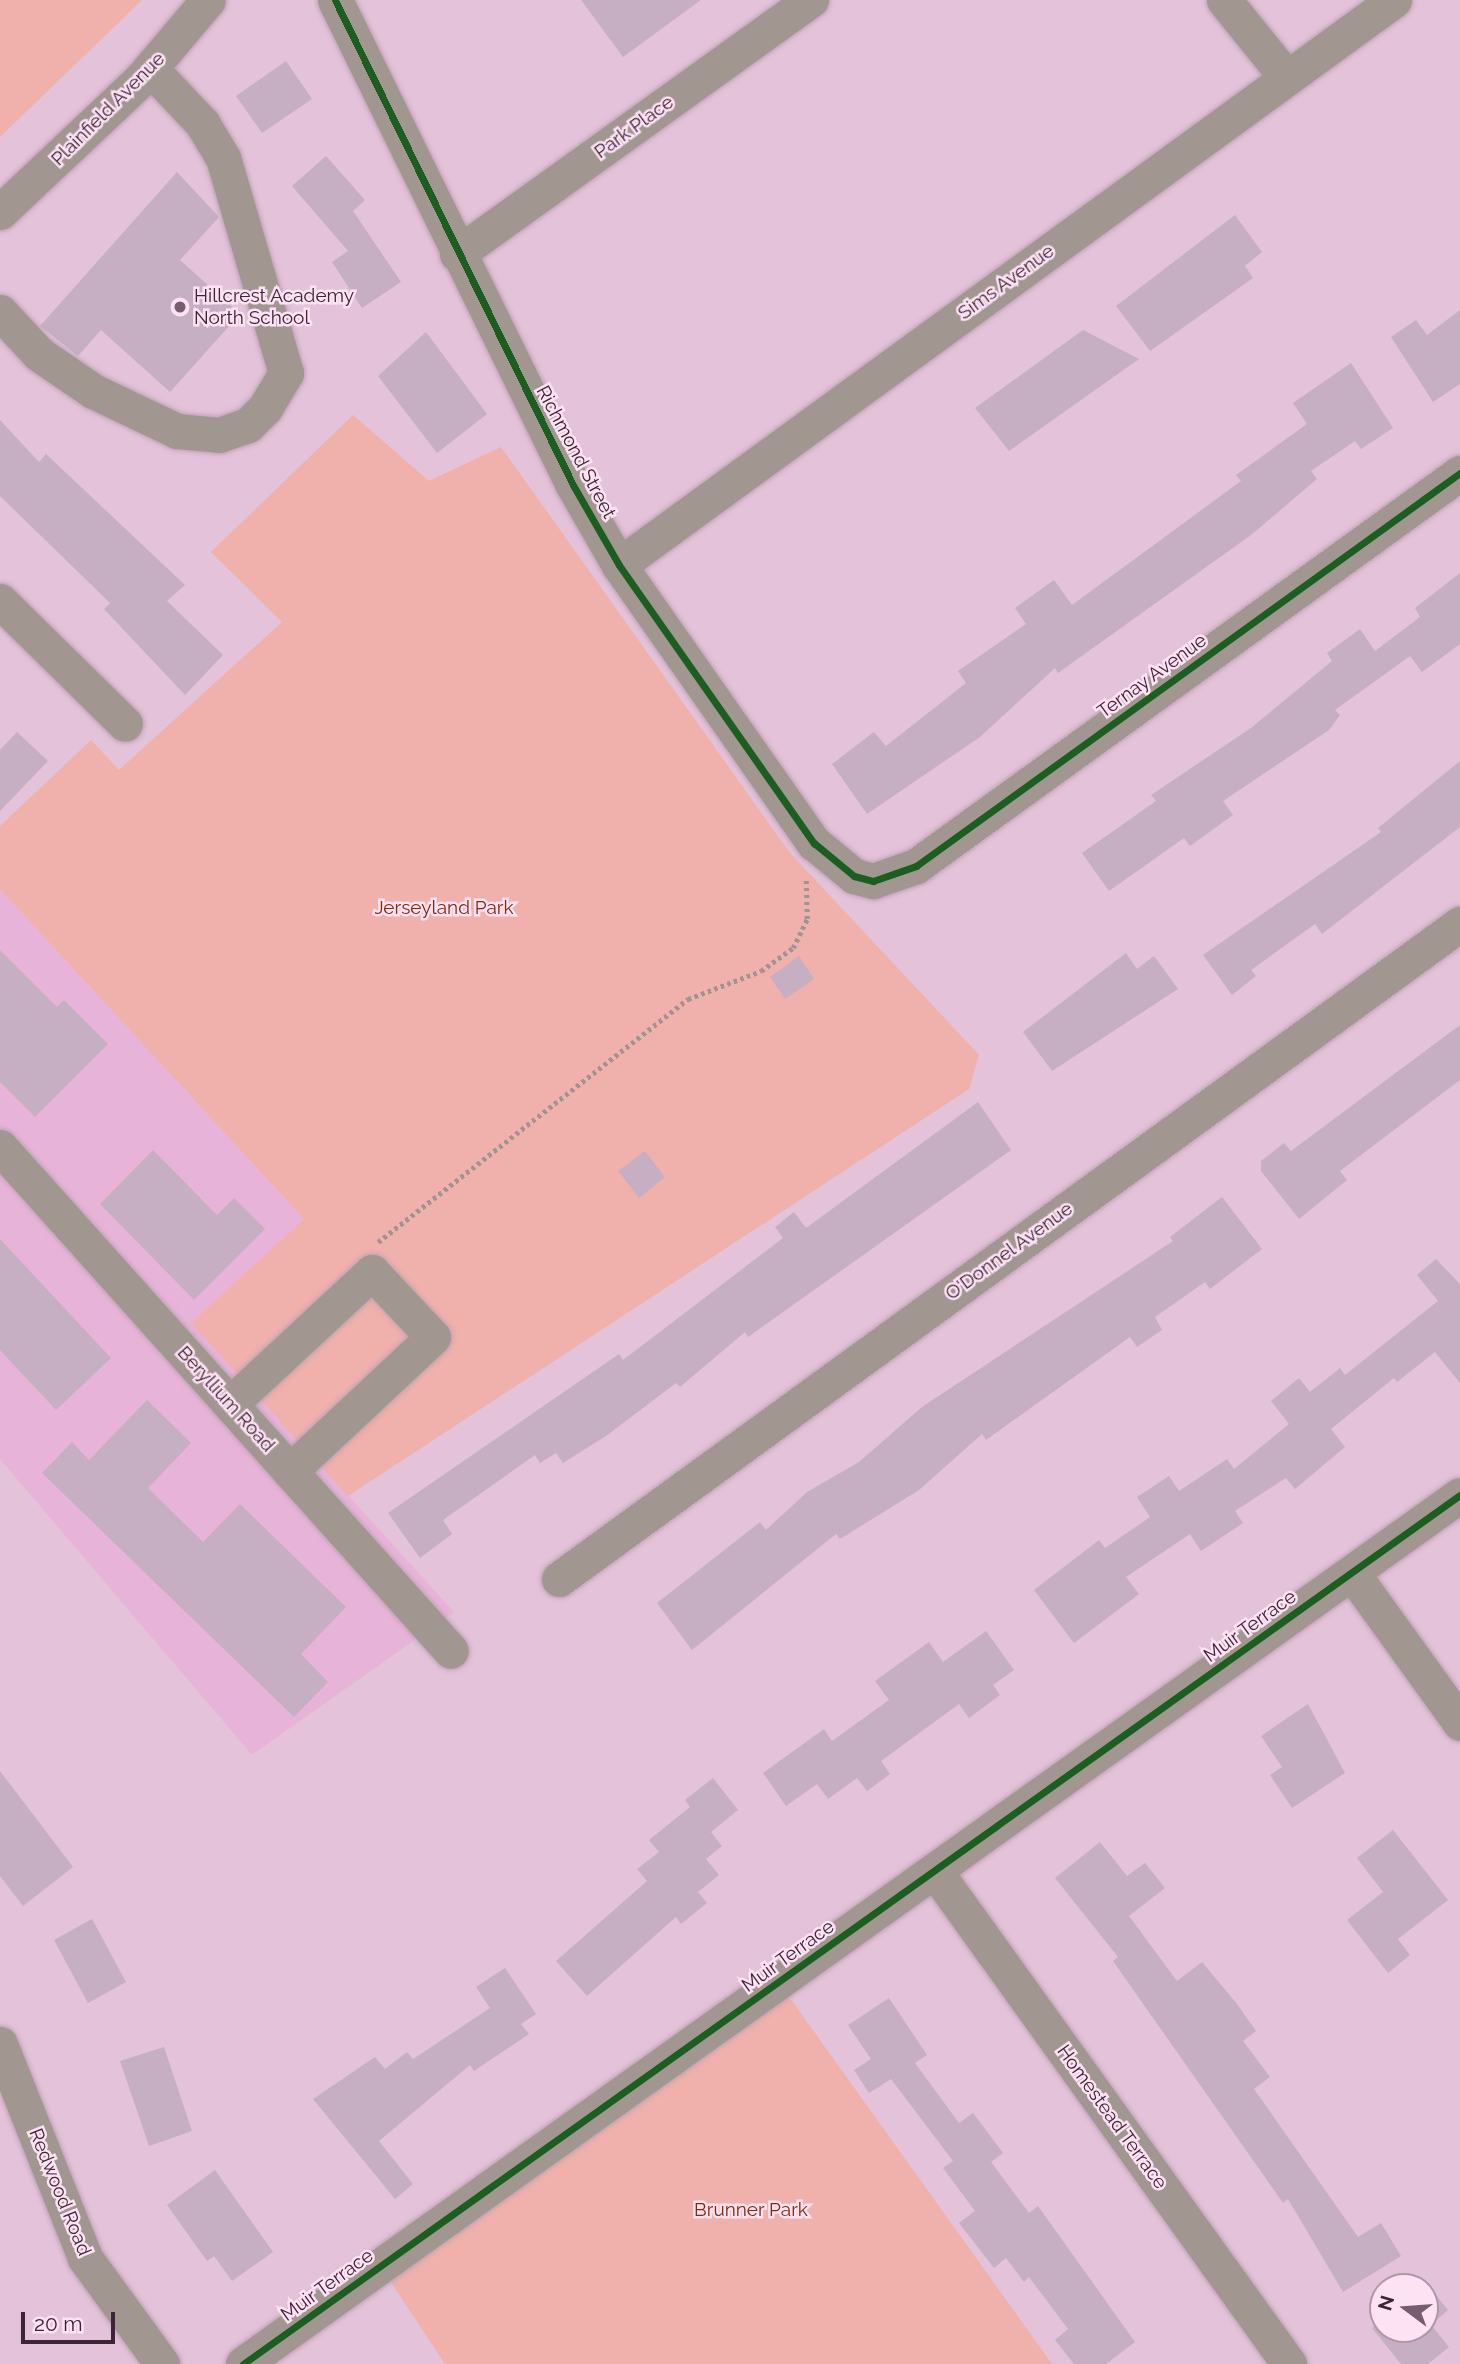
<!DOCTYPE html>
<html>
<head>
<meta charset="utf-8">
<style>
	body { margin:0 }
	#map { position:relative; width:1460px; height:2364px; overflow:hidden; background:#e4c2d9; font-family:Raleway,sans-serif }
	div>[style] { position:absolute }
	.built>* { inset:0; background:#e8b3d8 }
	.green>* { inset:0; background:#f0b0ac }
	.building>* { inset:0; background:#c6afc3 }
	.path>* { height:4.5px; margin-top:-2.25px; transform-origin:0; background:repeating-linear-gradient(90deg,#a09392 0 3.5px,transparent 0 7px) }
	.roads { filter:drop-shadow(0 0 2px #bda2b4) drop-shadow(0 0 2px #bda2b4) }
	.minor>* { height:35px; margin:-17.5px; padding:0 17.5px; transform-origin:17.5px; border-radius:17.5px; background:#a29691 }
	.cycleway>* { height:7px; margin:-3.5px; padding:0 3.5px; transform-origin:3.5px; border-radius:3.5px; background:#1b5e20 }
	.dots>* { width:19px; height:19px; translate:-50% -50%; box-sizing:border-box; border:4px solid #fde2f4; border-radius:50% }
	span { translate:-50% -50%; white-space:nowrap; text-align:center; line-height:1.15; -webkit-text-stroke:5px #fde2f4; paint-order:stroke }
	.street-label { font-size:19px; color:#3c2435 }
	.poi-label { font-size:19px; color:#3c2435 }
	.left { translate:0 -50%; text-align:left }
	.park-label { font-size:19px; color:#852904 }
	.north { position:absolute; left:1369px; top:2273px; width:70px; height:70px; box-sizing:border-box; background:#fde2f4; border:2px solid #b096a8; border-radius:50%; rotate:286deg; font-size:19px; font-weight:700; line-height:28px; text-align:center; color:#3c2435 }
	.north::after { content:''; display:block; margin:auto; width:24px; height:32px; background:#775b6e; clip-path:polygon(50% 0,100% 100%,50% 72%,0 100%) }
	.scale { position:absolute; left:21px; top:2312px; width:94px; height:32px; box-sizing:border-box; border:4px solid #3c2435; border-top:0; padding-left:9px; font-size:21px; line-height:24px; white-space:nowrap; color:#3c2435; -webkit-text-stroke:5px #fde2f4; paint-order:stroke }
</style>
</head>
<body>
<div id="map">
	<div class="built">
		<div style="clip-path:polygon(0 889px,304px 1219px,192px 1323px,454px 1612px,252px 1755px,0 1459px)"></div>
	</div>
	<div class="green">
		<div style="clip-path:polygon(0 0,142px 0,0 137px)"></div>
		<div style="clip-path:polygon(353px 415px,429px 481px,501px 447px,790px 853px,979px 1055px,969px 1089px,348px 1496px,191px 1323px,304px 1219px,0 889px,0 826px,91px 740px,119px 770px,282px 622px,211px 552px)"></div>
		<div style="clip-path:polygon(787px 1994px,1052px 2364px,445px 2364px,388px 2278px)"></div>
	</div>
	<div class="building">
		<div style="clip-path:polygon(581px 0,701px 0,623px 57px)"></div>
		<div style="clip-path:polygon(286px 61px,312px 99px,262px 133px,236px 96px)"></div>
		<div style="clip-path:polygon(326px 156px,365px 200px,353px 211px,401px 282px,362px 308px,332px 262px,348px 251px,292px 186px)"></div>
		<div style="clip-path:polygon(177px 172px,219px 217px,180px 260px,240px 314px,170px 392px,101px 330px,78px 356px,40px 326px)"></div>
		<div style="clip-path:polygon(1235px 215px,1262px 252px,1245px 266px,1253px 278px,1150px 351px,1116px 306px)"></div>
		<div style="clip-path:polygon(1460px 310px,1460px 384px,1433px 402px,1391px 337px,1416px 320px,1427px 335px)"></div>
		<div style="clip-path:polygon(1083px 330px,1139px 359px,1009px 451px,975px 408px)"></div>
		<div style="clip-path:polygon(426px 332px,487px 414px,437px 453px,378px 376px)"></div>
		<div style="clip-path:polygon(1351px 363px,1393px 428px,1361px 449px,1355px 441px,1311px 471px,1317px 479px,1251px 535px,1058px 673px,1055px 668px,980px 737px,867px 814px,832px 764px,874px 732px,886px 746px,966px 683px,958px 671px,1026px 624px,1015px 608px,1054px 580px,1072px 605px,1241px 481px,1236px 475px,1307px 424px,1293px 403px)"></div>
		<div style="clip-path:polygon(0 420px,39px 462px,46px 454px,185px 585px,167px 601px,223px 655px,185px 695px,104px 609px,110px 603px,0 496px)"></div>
		<div style="clip-path:polygon(1460px 573px,1460px 644px,1422px 672px,1410px 656px,1335px 710px,1340px 715px,1329px 730px,1223px 801px,1233px 815px,1190px 846px,1184px 838px,1109px 891px,1082px 853px,1156px 801px,1151px 795px,1251px 728px,1332px 661px,1327px 653px,1360px 629px,1375px 651px,1420px 617px,1415px 608px)"></div>
		<div style="clip-path:polygon(17px 732px,48px 761px,0 811px,0 750px)"></div>
		<div style="clip-path:polygon(1460px 761px,1460px 827px,1322px 934px,1315px 924px,1251px 970px,1256px 976px,1232px 995px,1203px 955px,1381px 832px,1378px 828px)"></div>
		<div style="clip-path:polygon(0 950px,57px 1007px,64px 1000px,108px 1044px,35px 1117px,0 1082px)"></div>
		<div style="clip-path:polygon(1126px 953px,1137px 969px,1154px 956px,1178px 989px,1052px 1071px,1023px 1032px)"></div>
		<div style="clip-path:polygon(799px 956px,814px 979px,785px 999px,770px 977px)"></div>
		<div style="clip-path:polygon(1460px 1025px,1460px 1080px,1340px 1171px,1347px 1180px,1299px 1219px,1261px 1171px,1261px 1161px,1284px 1143px,1291px 1151px)"></div>
		<div style="clip-path:polygon(978px 1102px,1011px 1150px,748px 1337px,745px 1332px,680px 1387px,676px 1383px,606px 1436px,563px 1463px,556px 1453px,540px 1463px,535px 1455px,443px 1520px,452px 1534px,420px 1558px,388px 1513px,619px 1354px,623px 1360px,783px 1238px,775px 1227px,794px 1212px,806px 1228px)"></div>
		<div style="clip-path:polygon(153px 1150px,217px 1215px,234px 1198px,265px 1229px,194px 1300px,100px 1204px)"></div>
		<div style="clip-path:polygon(645px 1151px,665px 1177px,639px 1198px,618px 1171px)"></div>
		<div style="clip-path:polygon(1222px 1197px,1262px 1249px,1210px 1289px,1205px 1282px,1155px 1317px,1162px 1330px,1137px 1347px,1130px 1337px,986px 1440px,982px 1434px,919px 1490px,840px 1539px,836px 1534px,692px 1650px,657px 1603px,760px 1522px,766px 1530px,807px 1492px,859px 1462px,922px 1407px,1173px 1241px,1170px 1237px)"></div>
		<div style="clip-path:polygon(0 1239px,111px 1358px,56px 1410px,0 1350px)"></div>
		<div style="clip-path:polygon(1436px 1259px,1460px 1284px,1460px 1383px,1435px 1352px,1397px 1382px,1394px 1378px,1331px 1429px,1345px 1447px,1295px 1489px,1286px 1478px,1235px 1511px,1243px 1523px,1201px 1551px,1190px 1534px,1126px 1577px,1139px 1594px,1074px 1643px,1034px 1590px,1099px 1540px,1105px 1548px,1150px 1517px,1137px 1497px,1169px 1476px,1179px 1491px,1227px 1459px,1234px 1469px,1289px 1424px,1271px 1401px,1299px 1378px,1310px 1392px,1340px 1368px,1345px 1375px,1438px 1301px,1417px 1275px)"></div>
		<div style="clip-path:polygon(147px 1400px,191px 1443px,148px 1488px,203px 1542px,240px 1504px,346px 1607px,301px 1654px,328px 1682px,294px 1717px,42px 1473px,72px 1442px,89px 1460px)"></div>
		<div style="clip-path:polygon(986px 1631px,1014px 1670px,993px 1685px,1000px 1695px,969px 1718px,959px 1704px,881px 1761px,890px 1774px,867px 1791px,857px 1778px,828px 1799px,817px 1784px,786px 1806px,763px 1773px,824px 1729px,832px 1741px,889px 1700px,875px 1681px,929px 1642px,943px 1662px)"></div>
		<div style="clip-path:polygon(1308px 1704px,1345px 1773px,1292px 1808px,1270px 1775px,1282px 1767px,1261px 1736px)"></div>
		<div style="clip-path:polygon(0 1771px,73px 1867px,23px 1906px,0 1876px)"></div>
		<div style="clip-path:polygon(713px 1778px,738px 1810px,711px 1832px,722px 1846px,706px 1859px,719px 1875px,698px 1892px,707px 1903px,681px 1924px,676px 1917px,587px 1996px,556px 1961px,647px 1881px,637px 1869px,659px 1852px,649px 1840px,690px 1807px,685px 1800px)"></div>
		<div style="clip-path:polygon(1393px 1830px,1448px 1900px,1398px 1939px,1410px 1955px,1388px 1973px,1347px 1920px,1383px 1892px,1357px 1858px)"></div>
		<div style="clip-path:polygon(1100px 1842px,1127px 1876px,1145px 1863px,1165px 1888px,1129px 1916px,1177px 1981px,1202px 1962px,1237px 2004px,1256px 2031px,1243px 2041px,1270px 2077px,1254px 2089px,1358px 2237px,1381px 2223px,1401px 2256px,1343px 2292px,1288px 2199px,1283px 2203px,1113px 1961px,1118px 1957px,1055px 1878px)"></div>
		<div style="clip-path:polygon(92px 1919px,126px 1982px,88px 2003px,54px 1940px)"></div>
		<div style="clip-path:polygon(505px 1968px,536px 2014px,521px 2024px,529px 2034px,474px 2071px,470px 2065px,379px 2141px,413px 2184px,395px 2199px,313px 2099px,375px 2057px,385px 2069px,407px 2052px,413px 2059px,490px 2008px,476px 1987px)"></div>
		<div style="clip-path:polygon(889px 1998px,927px 2055px,915px 2063px,959px 2123px,973px 2113px,1003px 2153px,991px 2162px,1029px 2213px,1038px 2206px,1135px 2342px,1106px 2364px,1074px 2364px,1055px 2340px,1068px 2329px,1029px 2277px,1024px 2282px,1006px 2258px,994px 2268px,959px 2223px,975px 2211px,943px 2168px,953px 2161px,891px 2079px,869px 2093px,854px 2070px,871px 2059px,848px 2025px)"></div>
		<div style="clip-path:polygon(164px 2047px,192px 2131px,149px 2146px,120px 2061px)"></div>
		<div style="clip-path:polygon(215px 2170px,273px 2252px,232px 2281px,214px 2256px,207px 2261px,167px 2205px)"></div>
		<div style="clip-path:polygon(1426px 2283px,1448px 2310px,1431px 2325px,1449px 2347px,1428px 2364px,1401px 2364px,1372px 2328px,1383px 2319px,1383px 2329px,1425px 2329px)"></div>
	</div>
	<div class="path">
		<div style="left:378px;top:1242px;width:394px;rotate:-38.1deg"></div>
		<div style="left:688px;top:999px;width:78px;rotate:-21deg"></div>
		<div style="left:761px;top:971px;width:39px;rotate:-36deg"></div>
		<div style="left:793px;top:948px;width:32px;rotate:-64deg"></div>
		<div style="left:807px;top:919px;width:41px;rotate:-91.4deg"></div>
	</div>
	<div class="roads">
		<div class="minor">
			<div style="left:335px;top:0;width:540px;rotate:63.86deg"></div>
			<div style="left:573px;top:485px;width:92px;rotate:60.1deg"></div>
			<div style="left:619px;top:565px;width:340px;rotate:55deg"></div>
			<div style="left:814px;top:843px;width:52px;rotate:39.5deg"></div>
			<div style="left:854px;top:876px;width:20px;rotate:15deg"></div>
			<div style="left:873px;top:881px;width:46px;rotate:-19.2deg"></div>
			<div style="left:916px;top:866px;width:671px;rotate:-35.85deg"></div>
			<div style="left:1224px;top:0;width:100px;rotate:51.1deg"></div>
			<div style="left:0;top:212px;width:195px;rotate:-43.3deg"></div>
			<div style="left:142px;top:78px;width:102px;rotate:-49.8deg"></div>
			<div style="left:457px;top:254px;width:436px;rotate:-35.7deg"></div>
			<div style="left:0;top:312px;width:57px;rotate:47.1deg"></div>
			<div style="left:39px;top:354px;width:65px;rotate:34.4deg"></div>
			<div style="left:93px;top:391px;width:93px;rotate:25.5deg"></div>
			<div style="left:177px;top:431px;width:42px;rotate:5.4deg"></div>
			<div style="left:219px;top:435px;width:31px;rotate:-19deg"></div>
			<div style="left:248px;top:425px;width:24px;rotate:-45deg"></div>
			<div style="left:265px;top:408px;width:41px;rotate:-59deg"></div>
			<div style="left:286px;top:373px;width:224px;rotate:-106.3deg"></div>
			<div style="left:223px;top:158px;width:41px;rotate:-121deg"></div>
			<div style="left:202px;top:123px;width:74px;rotate:-133.4deg"></div>
			<div style="left:619px;top:565px;width:959px;rotate:-36.09deg"></div>
			<div style="left:0;top:601px;width:175px;rotate:44.5deg"></div>
			<div style="left:0;top:1147px;width:676px;rotate:48.18deg"></div>
			<div style="left:230px;top:1404px;width:194px;rotate:-42.9deg"></div>
			<div style="left:372px;top:1272px;width:89px;rotate:46.8deg"></div>
			<div style="left:433px;top:1337px;width:196px;rotate:136.9deg"></div>
			<div style="left:1352px;top:1573px;width:185px;rotate:54.2deg"></div>
			<div style="left:559px;top:1579px;width:1114px;rotate:-36.02deg"></div>
			<div style="left:935px;top:1871px;width:607px;rotate:54.32deg"></div>
			<div style="left:0;top:2044px;width:230px;rotate:68.3deg"></div>
			<div style="left:85px;top:2258px;width:131px;rotate:54deg"></div>
			<div style="left:243px;top:2364px;width:1495px;rotate:-35.53deg"></div>
		</div>
	</div>
	<div class="cycleway">
		<div style="left:335px;top:0;width:540px;rotate:63.86deg"></div>
		<div style="left:573px;top:485px;width:92px;rotate:60.1deg"></div>
		<div style="left:619px;top:565px;width:340px;rotate:55deg"></div>
		<div style="left:814px;top:843px;width:52px;rotate:39.5deg"></div>
		<div style="left:854px;top:876px;width:20px;rotate:15deg"></div>
		<div style="left:873px;top:881px;width:46px;rotate:-19.2deg"></div>
		<div style="left:916px;top:866px;width:671px;rotate:-35.85deg"></div>
		<div style="left:243px;top:2364px;width:1495px;rotate:-35.53deg"></div>
	</div>
	<div class="dots">
		<div style="left:180px;top:307px;background:#775b6e"></div>
	</div>
	<div class="street-label">
		<span style="left:108px;top:109px;rotate:-45deg">Plainfield Avenue</span>
		<span style="left:634px;top:127px;rotate:-36deg">Park Place</span>
		<span style="left:1006px;top:282px;rotate:-36deg">Sims Avenue</span>
		<span style="left:576px;top:452px;rotate:62deg">Richmond Street</span>
		<span style="left:1152px;top:676px;rotate:-36deg">Ternay Avenue</span>
		<span style="left:1009px;top:1251px;rotate:-36deg">O'Donnel Avenue</span>
		<span style="left:226px;top:1399px;rotate:48deg">Beryllium Road</span>
		<span style="left:1250px;top:1626px;rotate:-36deg">Muir Terrace</span>
		<span style="left:788px;top:1956px;rotate:-36deg">Muir Terrace</span>
		<span style="left:1112px;top:2117px;rotate:54deg">Homestead Terrace</span>
		<span style="left:60px;top:2192px;rotate:68deg">Redwood Road</span>
		<span style="left:327px;top:2285px;rotate:-36deg">Muir Terrace</span>
	</div>
	<div class="poi-label">
		<span class="left" style="left:194px;top:307px">Hillcrest Academy<br>North School</span>
	</div>
	<div class="park-label">
		<span style="left:444px;top:908px">Jerseyland Park</span>
		<span style="left:751px;top:2210px">Brunner Park</span>
	</div>
	<div class="north">N</div>
	<div class="scale">20 m</div>
</div>
</body>
</html>
